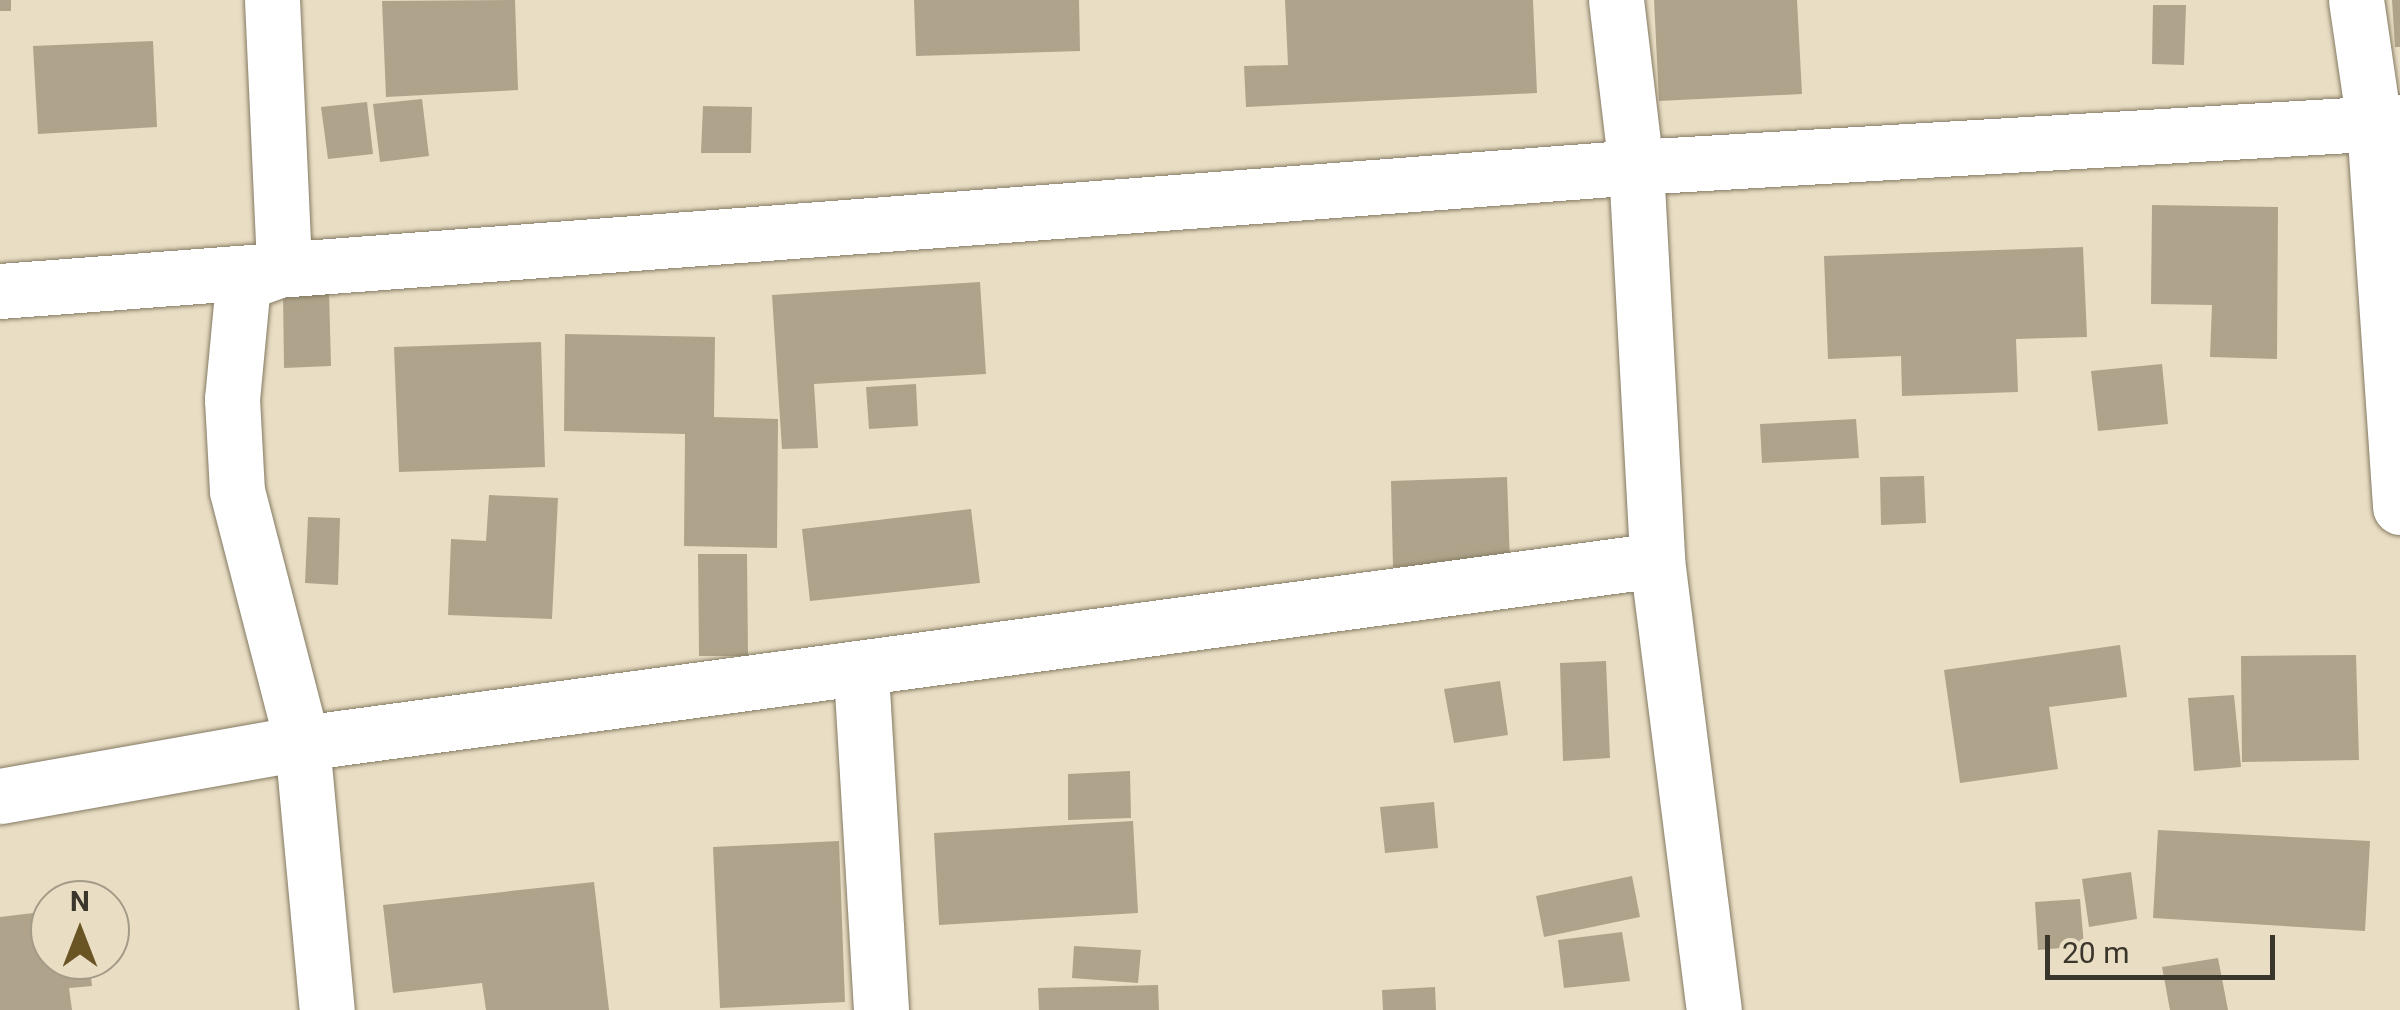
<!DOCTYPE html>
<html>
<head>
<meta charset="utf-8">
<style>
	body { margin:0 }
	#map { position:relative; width:2400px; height:1010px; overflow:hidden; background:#e9dec4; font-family:Roboto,sans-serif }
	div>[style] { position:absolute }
	.building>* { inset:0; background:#afa48b }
	.roads { filter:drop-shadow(0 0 2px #847a63) drop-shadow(0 0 2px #847a63) }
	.minor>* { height:55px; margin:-27.5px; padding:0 27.5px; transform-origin:27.5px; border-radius:27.5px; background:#fff }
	span { translate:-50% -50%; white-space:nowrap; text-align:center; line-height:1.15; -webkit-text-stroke:10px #e9dec4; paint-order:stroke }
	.north { position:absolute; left:30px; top:880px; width:100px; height:100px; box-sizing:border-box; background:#e9dec4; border:2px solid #a39b87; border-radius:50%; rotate:0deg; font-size:28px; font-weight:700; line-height:40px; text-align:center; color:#3b362c }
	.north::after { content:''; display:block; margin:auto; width:35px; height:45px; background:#695524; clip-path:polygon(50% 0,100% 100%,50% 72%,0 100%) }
	.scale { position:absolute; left:2045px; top:935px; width:230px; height:45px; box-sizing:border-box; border:5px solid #3b362c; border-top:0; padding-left:12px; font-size:30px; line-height:35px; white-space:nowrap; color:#3b362c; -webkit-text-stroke:8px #e9dec4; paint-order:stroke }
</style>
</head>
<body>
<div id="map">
	<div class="building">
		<div style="clip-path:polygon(0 0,11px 0,11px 11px,0 11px)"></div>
		<div style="clip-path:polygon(515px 0,518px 90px,386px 97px,382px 1px)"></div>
		<div style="clip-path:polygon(914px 0,1079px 0,1080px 51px,916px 56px)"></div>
		<div style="clip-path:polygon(1285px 0,1533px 0,1537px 93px,1246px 107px,1244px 66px,1288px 65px)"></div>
		<div style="clip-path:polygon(1654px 0,1797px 0,1802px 94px,1659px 101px)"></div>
		<div style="clip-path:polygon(2392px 0,2400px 0,2400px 47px,2395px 47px)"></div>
		<div style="clip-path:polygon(2153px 5px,2186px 5px,2184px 65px,2152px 64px)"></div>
		<div style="clip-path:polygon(153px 41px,157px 127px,38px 134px,33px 46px)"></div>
		<div style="clip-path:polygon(422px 99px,429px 156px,380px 162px,373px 104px)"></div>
		<div style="clip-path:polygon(367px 102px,373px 154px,328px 159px,321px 107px)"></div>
		<div style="clip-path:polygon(703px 106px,752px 107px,751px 153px,701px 153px)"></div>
		<div style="clip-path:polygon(2152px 205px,2278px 207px,2277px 359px,2210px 357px,2212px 305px,2151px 304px)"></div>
		<div style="clip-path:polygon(2083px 247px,2087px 337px,2016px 339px,2018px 392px,1902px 396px,1901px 356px,1828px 359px,1824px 256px)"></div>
		<div style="clip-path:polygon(980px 282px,986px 374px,814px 384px,818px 448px,782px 449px,772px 295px)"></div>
		<div style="clip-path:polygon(329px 291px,331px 366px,284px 368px,283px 292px)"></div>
		<div style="clip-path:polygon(565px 334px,715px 337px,714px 417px,778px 419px,777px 548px,684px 546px,685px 434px,564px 431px)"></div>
		<div style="clip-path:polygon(541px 342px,545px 467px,399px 472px,394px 347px)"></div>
		<div style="clip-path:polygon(2162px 364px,2168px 424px,2098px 431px,2091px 371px)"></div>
		<div style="clip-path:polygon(916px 384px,918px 426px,869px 429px,866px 387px)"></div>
		<div style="clip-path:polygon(1856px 419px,1859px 458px,1762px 463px,1760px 424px)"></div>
		<div style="clip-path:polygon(1924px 476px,1926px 523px,1881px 525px,1880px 477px)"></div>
		<div style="clip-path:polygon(1507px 477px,1510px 563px,1393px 567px,1391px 481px)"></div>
		<div style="clip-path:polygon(489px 495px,558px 498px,552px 619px,448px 615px,451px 539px,486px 541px)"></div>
		<div style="clip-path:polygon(971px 509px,980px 583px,810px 601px,802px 529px)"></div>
		<div style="clip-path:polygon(308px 517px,340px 518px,338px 585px,305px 583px)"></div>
		<div style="clip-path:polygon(698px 554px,747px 554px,748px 656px,699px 656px)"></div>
		<div style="clip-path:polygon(2120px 645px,2127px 697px,2049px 707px,2058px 769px,1960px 783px,1944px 670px)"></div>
		<div style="clip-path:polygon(2356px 655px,2359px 760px,2242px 762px,2241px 656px)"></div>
		<div style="clip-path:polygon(1606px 661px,1610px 758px,1563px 761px,1560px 663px)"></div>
		<div style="clip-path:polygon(1500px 681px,1508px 735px,1454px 743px,1444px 689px)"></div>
		<div style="clip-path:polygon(2234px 695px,2241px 767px,2194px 771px,2188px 698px)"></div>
		<div style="clip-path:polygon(1130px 771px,1131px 818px,1068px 820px,1068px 774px)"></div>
		<div style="clip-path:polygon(1434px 802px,1438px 848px,1385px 853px,1380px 807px)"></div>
		<div style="clip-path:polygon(1133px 821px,1138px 913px,939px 925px,934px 833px)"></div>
		<div style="clip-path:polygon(2158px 830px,2370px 841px,2365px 931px,2153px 918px)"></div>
		<div style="clip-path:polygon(839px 841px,845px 1002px,720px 1008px,713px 847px)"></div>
		<div style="clip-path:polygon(2131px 872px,2137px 919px,2089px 927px,2082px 879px)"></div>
		<div style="clip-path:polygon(1632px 876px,1640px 917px,1544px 937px,1536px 896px)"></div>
		<div style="clip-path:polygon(594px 882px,609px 1010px,486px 1010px,482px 983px,393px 993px,383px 905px)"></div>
		<div style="clip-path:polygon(2080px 899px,2084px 946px,2038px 950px,2035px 902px)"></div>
		<div style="clip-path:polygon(50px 911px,50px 960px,89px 960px,92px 986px,69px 988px,72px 1010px,0 1010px,0 917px)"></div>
		<div style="clip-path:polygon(1622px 932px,1630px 981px,1564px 988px,1558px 940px)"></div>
		<div style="clip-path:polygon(1074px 946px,1141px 950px,1138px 983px,1072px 978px)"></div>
		<div style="clip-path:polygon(2218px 958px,2228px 1010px,2170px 1010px,2162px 967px)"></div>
		<div style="clip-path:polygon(1158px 985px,1159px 1010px,1039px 1010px,1038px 988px)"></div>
		<div style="clip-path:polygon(1435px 987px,1436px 1010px,1383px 1010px,1382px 990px)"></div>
	</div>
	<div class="roads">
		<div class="minor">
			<div style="left:272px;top:0;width:268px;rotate:87.4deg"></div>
			<div style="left:284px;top:268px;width:44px;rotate:159.9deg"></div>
			<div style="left:243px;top:283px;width:117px;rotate:95.4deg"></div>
			<div style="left:232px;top:399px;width:92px;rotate:86.9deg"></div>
			<div style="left:237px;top:491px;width:260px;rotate:75.5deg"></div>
			<div style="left:302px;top:743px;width:268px;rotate:84.7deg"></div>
			<div style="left:1616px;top:0;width:168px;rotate:83.2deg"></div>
			<div style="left:1636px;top:167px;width:394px;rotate:86.9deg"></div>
			<div style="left:1657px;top:560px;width:454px;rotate:82.8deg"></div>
			<div style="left:2356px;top:0;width:125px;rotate:81.7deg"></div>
			<div style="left:2374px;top:124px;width:384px;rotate:86.1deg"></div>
			<div style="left:0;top:291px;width:1641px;rotate:-4.33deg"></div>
			<div style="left:1636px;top:167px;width:765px;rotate:-3.37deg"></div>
			<div style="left:861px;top:673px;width:338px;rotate:86.6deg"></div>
			<div style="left:0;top:796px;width:307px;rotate:-10deg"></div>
			<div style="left:302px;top:743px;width:1367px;rotate:-7.69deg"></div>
		</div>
	</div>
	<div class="north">N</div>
	<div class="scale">20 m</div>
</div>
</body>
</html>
